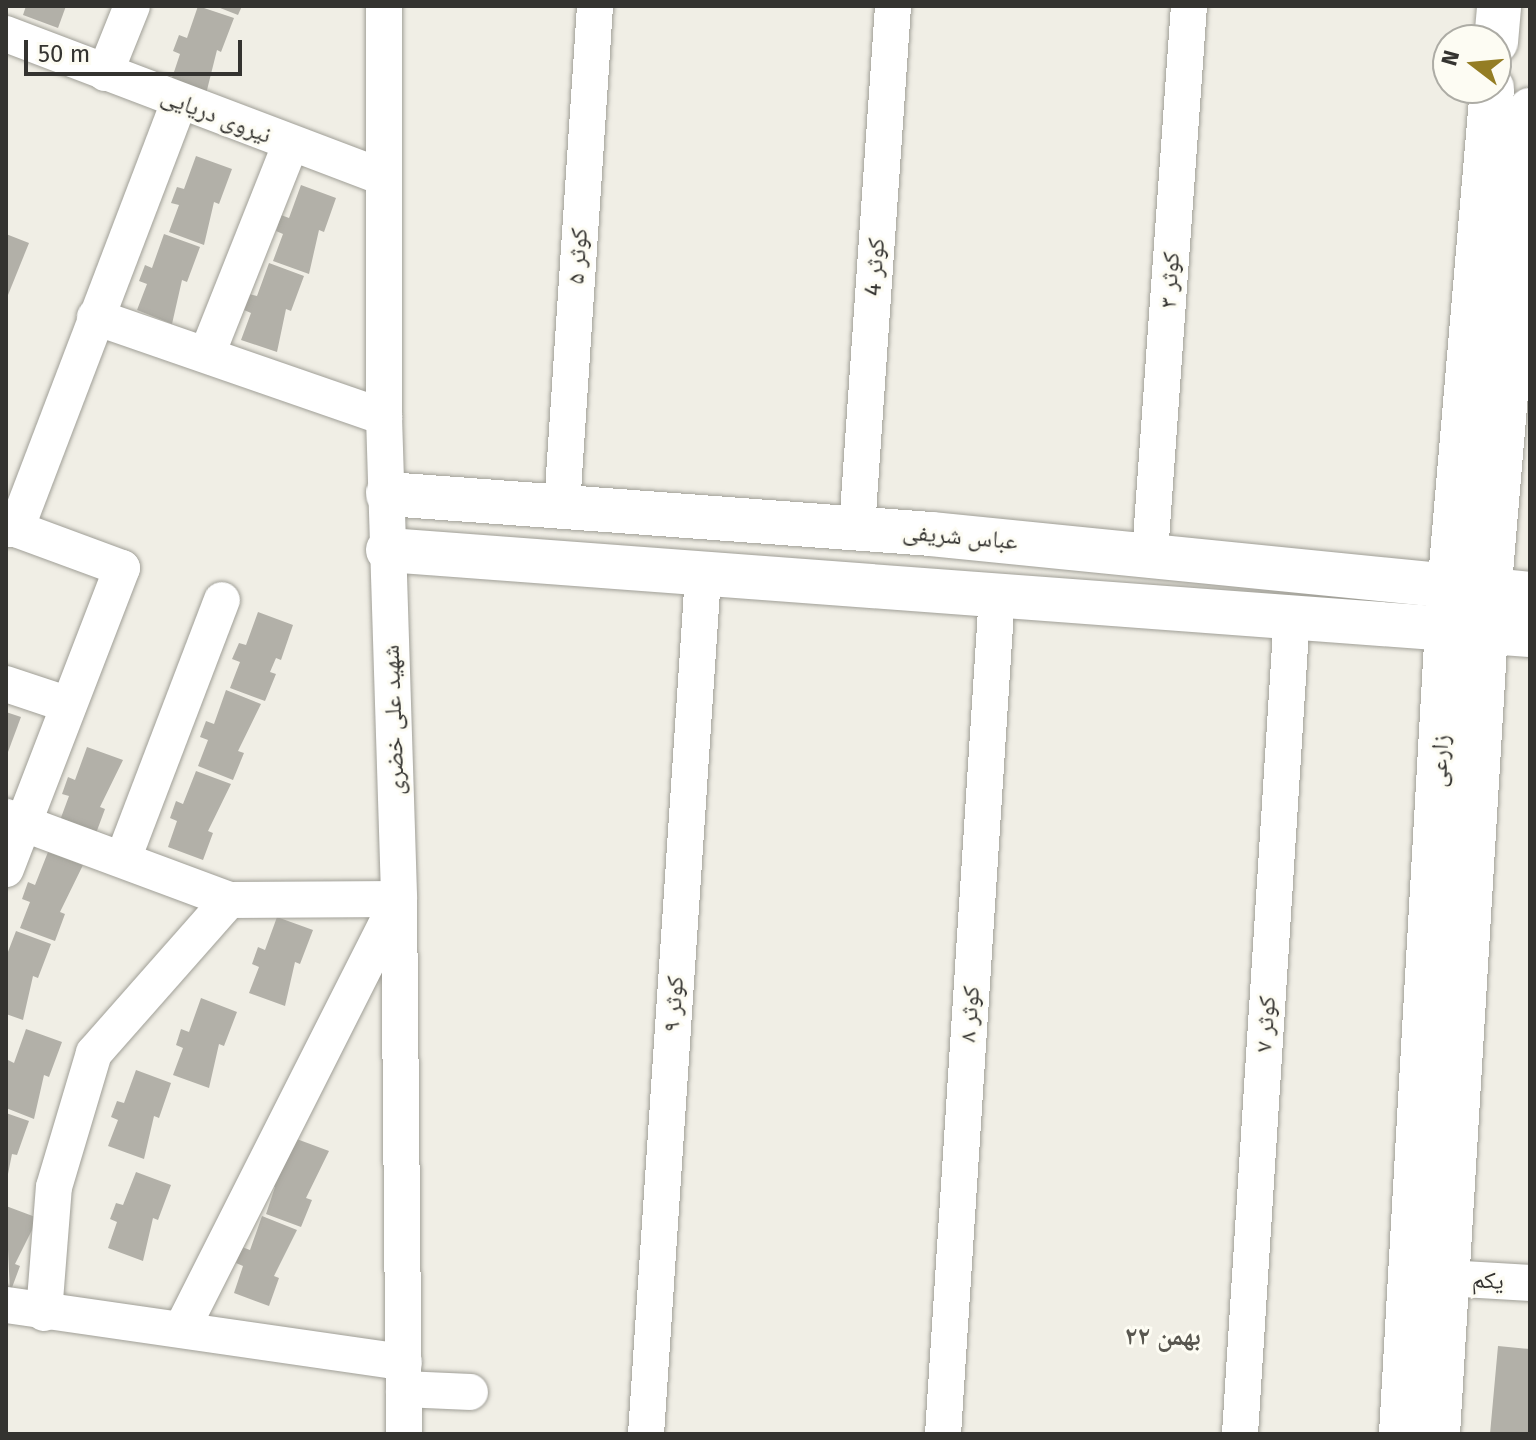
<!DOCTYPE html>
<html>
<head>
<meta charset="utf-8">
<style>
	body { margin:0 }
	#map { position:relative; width:1536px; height:1440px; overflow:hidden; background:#f0eee5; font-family:"Fira Sans","Noto Naskh Arabic",sans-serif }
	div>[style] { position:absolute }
	.building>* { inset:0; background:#b2b0a8 }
	.roads { filter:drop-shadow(0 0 2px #a09f97) drop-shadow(0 0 2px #a09f97) }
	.minor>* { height:36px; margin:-18px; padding:0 18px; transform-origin:18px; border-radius:18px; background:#fff }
	.major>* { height:44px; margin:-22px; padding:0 22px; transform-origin:22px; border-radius:22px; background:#fff }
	span { translate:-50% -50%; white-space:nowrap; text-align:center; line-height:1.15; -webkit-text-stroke:6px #fdfcf3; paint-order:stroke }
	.street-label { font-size:24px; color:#343330 }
	.neighbourhood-label { font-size:26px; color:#58564f; font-weight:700 }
	.frame { position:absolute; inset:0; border:8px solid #343330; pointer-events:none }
	.north { position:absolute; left:1432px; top:24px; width:80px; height:80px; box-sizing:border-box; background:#fdfcf3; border:2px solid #adaca5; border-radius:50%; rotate:286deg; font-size:22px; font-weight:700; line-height:32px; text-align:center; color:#343330 }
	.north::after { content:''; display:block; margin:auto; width:28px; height:36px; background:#947d24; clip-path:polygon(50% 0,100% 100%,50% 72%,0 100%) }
	.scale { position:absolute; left:24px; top:40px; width:218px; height:36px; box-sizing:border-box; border:4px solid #343330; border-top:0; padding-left:10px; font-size:24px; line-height:28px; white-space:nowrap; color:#343330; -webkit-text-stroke:6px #fdfcf3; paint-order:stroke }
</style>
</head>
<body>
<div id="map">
	<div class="building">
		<div style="clip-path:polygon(26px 6px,66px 6px,58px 28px,23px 15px)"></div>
		<div style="clip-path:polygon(198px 6px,234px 18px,221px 52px,217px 50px,206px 94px,171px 81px,180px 54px,173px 51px,179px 35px,187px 38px)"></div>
		<div style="clip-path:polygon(215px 6px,242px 6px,238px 15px)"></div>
		<div style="clip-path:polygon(196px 156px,232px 169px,219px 204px,214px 202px,204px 245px,169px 232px,179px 205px,171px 203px,177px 187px,184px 189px)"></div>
		<div style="clip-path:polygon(301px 185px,336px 198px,324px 232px,319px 230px,309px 274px,273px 261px,283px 234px,276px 231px,281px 215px,289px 218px)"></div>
		<div style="clip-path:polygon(6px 234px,29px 243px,6px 300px)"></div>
		<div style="clip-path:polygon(164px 234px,200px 247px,187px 282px,182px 280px,172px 324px,137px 310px,147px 284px,139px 281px,145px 265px,152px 268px)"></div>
		<div style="clip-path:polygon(269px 263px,304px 276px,291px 311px,286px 309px,277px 352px,241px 340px,251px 313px,244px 310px,249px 294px,257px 296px)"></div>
		<div style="clip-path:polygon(258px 612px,293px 625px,281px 660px,276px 658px,270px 672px,276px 674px,265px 701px,230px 688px,240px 662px,232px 659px,239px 643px,246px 645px)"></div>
		<div style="clip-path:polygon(226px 690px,261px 704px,238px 751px,244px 753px,233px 780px,198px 766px,208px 740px,200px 737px,206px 721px,214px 724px)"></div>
		<div style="clip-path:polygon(6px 712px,21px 717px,8px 752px,6px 751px)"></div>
		<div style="clip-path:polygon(87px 747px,123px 760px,100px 807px,105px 809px,95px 836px,59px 823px,69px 796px,62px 794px,68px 777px,75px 780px)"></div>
		<div style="clip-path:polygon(196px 771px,231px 784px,208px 831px,213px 833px,203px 860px,168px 847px,177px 821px,170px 818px,176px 801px,183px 804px)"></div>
		<div style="clip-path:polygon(48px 852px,83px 865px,60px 912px,65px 914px,55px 941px,20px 928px,30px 902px,22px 899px,28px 882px,35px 885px)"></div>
		<div style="clip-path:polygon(277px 917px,313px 930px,300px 964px,295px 962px,285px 1006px,249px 993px,259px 967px,252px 964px,258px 947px,265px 950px)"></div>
		<div style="clip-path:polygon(16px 931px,51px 944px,38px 978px,33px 976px,23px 1020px,6px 1014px,6px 957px)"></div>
		<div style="clip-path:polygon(201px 998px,237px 1012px,224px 1046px,219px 1044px,209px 1088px,173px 1075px,183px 1048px,176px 1045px,181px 1029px,189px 1032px)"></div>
		<div style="clip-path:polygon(26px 1029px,62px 1042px,49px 1077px,44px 1075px,34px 1119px,6px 1108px,6px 1059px,14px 1063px)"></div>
		<div style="clip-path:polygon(136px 1070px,171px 1083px,159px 1118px,154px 1116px,144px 1159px,108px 1146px,118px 1120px,111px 1117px,117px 1101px,124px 1103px)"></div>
		<div style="clip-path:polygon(6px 1113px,29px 1121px,17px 1155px,12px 1154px,6px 1184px)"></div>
		<div style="clip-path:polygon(294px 1138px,329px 1151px,306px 1198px,312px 1200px,301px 1227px,266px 1214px,275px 1187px,268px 1185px)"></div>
		<div style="clip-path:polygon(136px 1172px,171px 1185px,158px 1220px,153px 1218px,143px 1261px,108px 1248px,117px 1222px,110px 1219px,116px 1203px,123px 1205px)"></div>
		<div style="clip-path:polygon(6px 1206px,38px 1218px,15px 1264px,20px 1266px,10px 1293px)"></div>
		<div style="clip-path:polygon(262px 1216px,297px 1230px,274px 1276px,279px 1278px,269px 1306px,234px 1293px,243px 1266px,236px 1263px,242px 1247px,250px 1250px)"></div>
		<div style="clip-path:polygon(1498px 1346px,1530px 1349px,1530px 1434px,1490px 1434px)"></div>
	</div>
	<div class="roads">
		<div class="minor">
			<div style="left:384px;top:6px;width:411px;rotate:90deg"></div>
			<div style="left:384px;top:417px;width:482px;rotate:88.2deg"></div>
			<div style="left:399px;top:899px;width:535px;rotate:89.46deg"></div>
			<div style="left:6px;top:34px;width:403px;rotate:20.8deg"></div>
			<div style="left:105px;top:73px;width:72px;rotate:-68.1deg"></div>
			<div style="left:95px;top:317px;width:306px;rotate:19.1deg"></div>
			<div style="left:207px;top:354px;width:225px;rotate:-68.3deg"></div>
			<div style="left:562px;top:506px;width:501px;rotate:-86.22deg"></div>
			<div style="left:857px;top:528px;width:523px;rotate:-86.05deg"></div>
			<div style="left:6px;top:529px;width:10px"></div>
			<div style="left:16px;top:529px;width:113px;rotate:20.2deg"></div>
			<div style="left:122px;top:568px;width:323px;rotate:111.1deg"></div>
			<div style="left:16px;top:529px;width:457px;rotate:-69.1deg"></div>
			<div style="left:1150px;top:554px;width:549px;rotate:-85.93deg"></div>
			<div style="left:6px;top:684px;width:66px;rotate:18.4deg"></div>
			<div style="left:6px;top:817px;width:238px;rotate:20.4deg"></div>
			<div style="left:123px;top:859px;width:277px;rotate:-69.1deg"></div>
			<div style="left:1447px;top:1278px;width:83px;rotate:3.4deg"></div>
			<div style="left:6px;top:1305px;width:402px;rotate:8.2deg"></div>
			<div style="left:44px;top:1313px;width:126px;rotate:-85.5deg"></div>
			<div style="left:54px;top:1187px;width:140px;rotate:-73.4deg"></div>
			<div style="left:94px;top:1053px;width:204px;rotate:-48.6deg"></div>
			<div style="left:229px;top:900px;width:170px;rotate:-0.3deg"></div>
			<div style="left:399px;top:899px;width:482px;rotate:116.8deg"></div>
			<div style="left:404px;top:1389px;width:66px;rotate:2.6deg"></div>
			<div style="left:646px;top:1434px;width:861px;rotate:-86.2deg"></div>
			<div style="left:943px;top:1434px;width:842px;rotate:-86.32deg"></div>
			<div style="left:1240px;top:1434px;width:822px;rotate:-86.37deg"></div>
		</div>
		<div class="major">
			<div style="left:1496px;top:42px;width:36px;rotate:-85deg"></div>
			<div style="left:388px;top:494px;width:544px;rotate:4.21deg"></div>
			<div style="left:931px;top:534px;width:602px;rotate:5.72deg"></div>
			<div style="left:388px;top:550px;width:1145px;rotate:4.26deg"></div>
			<div style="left:1401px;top:1434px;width:845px;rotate:-86.74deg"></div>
			<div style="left:1449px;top:590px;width:504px;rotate:-85.1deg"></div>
			<div style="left:1438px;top:1434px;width:804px;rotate:-86.58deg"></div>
			<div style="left:1486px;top:631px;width:523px;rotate:-85.17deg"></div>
		</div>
	</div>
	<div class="street-label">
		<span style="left:216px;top:116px;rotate:21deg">نیروی دریایی</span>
		<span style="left:578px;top:256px;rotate:-86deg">کوثر ۵</span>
		<span style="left:875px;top:267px;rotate:-86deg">کوثر 4</span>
		<span style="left:1170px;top:280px;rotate:-86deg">کوثر ۳</span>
		<span style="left:960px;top:537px;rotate:5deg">عباس شریفی</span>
		<span style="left:394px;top:720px;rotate:-92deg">شهید علی خضری</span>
		<span style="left:1440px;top:761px;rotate:-87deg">زارعی</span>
		<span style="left:674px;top:1004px;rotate:-86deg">کوثر ۹</span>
		<span style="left:970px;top:1014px;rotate:-86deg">کوثر ۸</span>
		<span style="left:1266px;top:1024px;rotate:-86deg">کوثر ۷</span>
		<span style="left:1488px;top:1281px;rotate:3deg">یکم</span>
	</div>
	<div class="neighbourhood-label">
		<span style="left:1163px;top:1337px">۲۲ بهمن</span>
	</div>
	<div class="frame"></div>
	<div class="north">N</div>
	<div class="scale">50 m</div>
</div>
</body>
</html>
